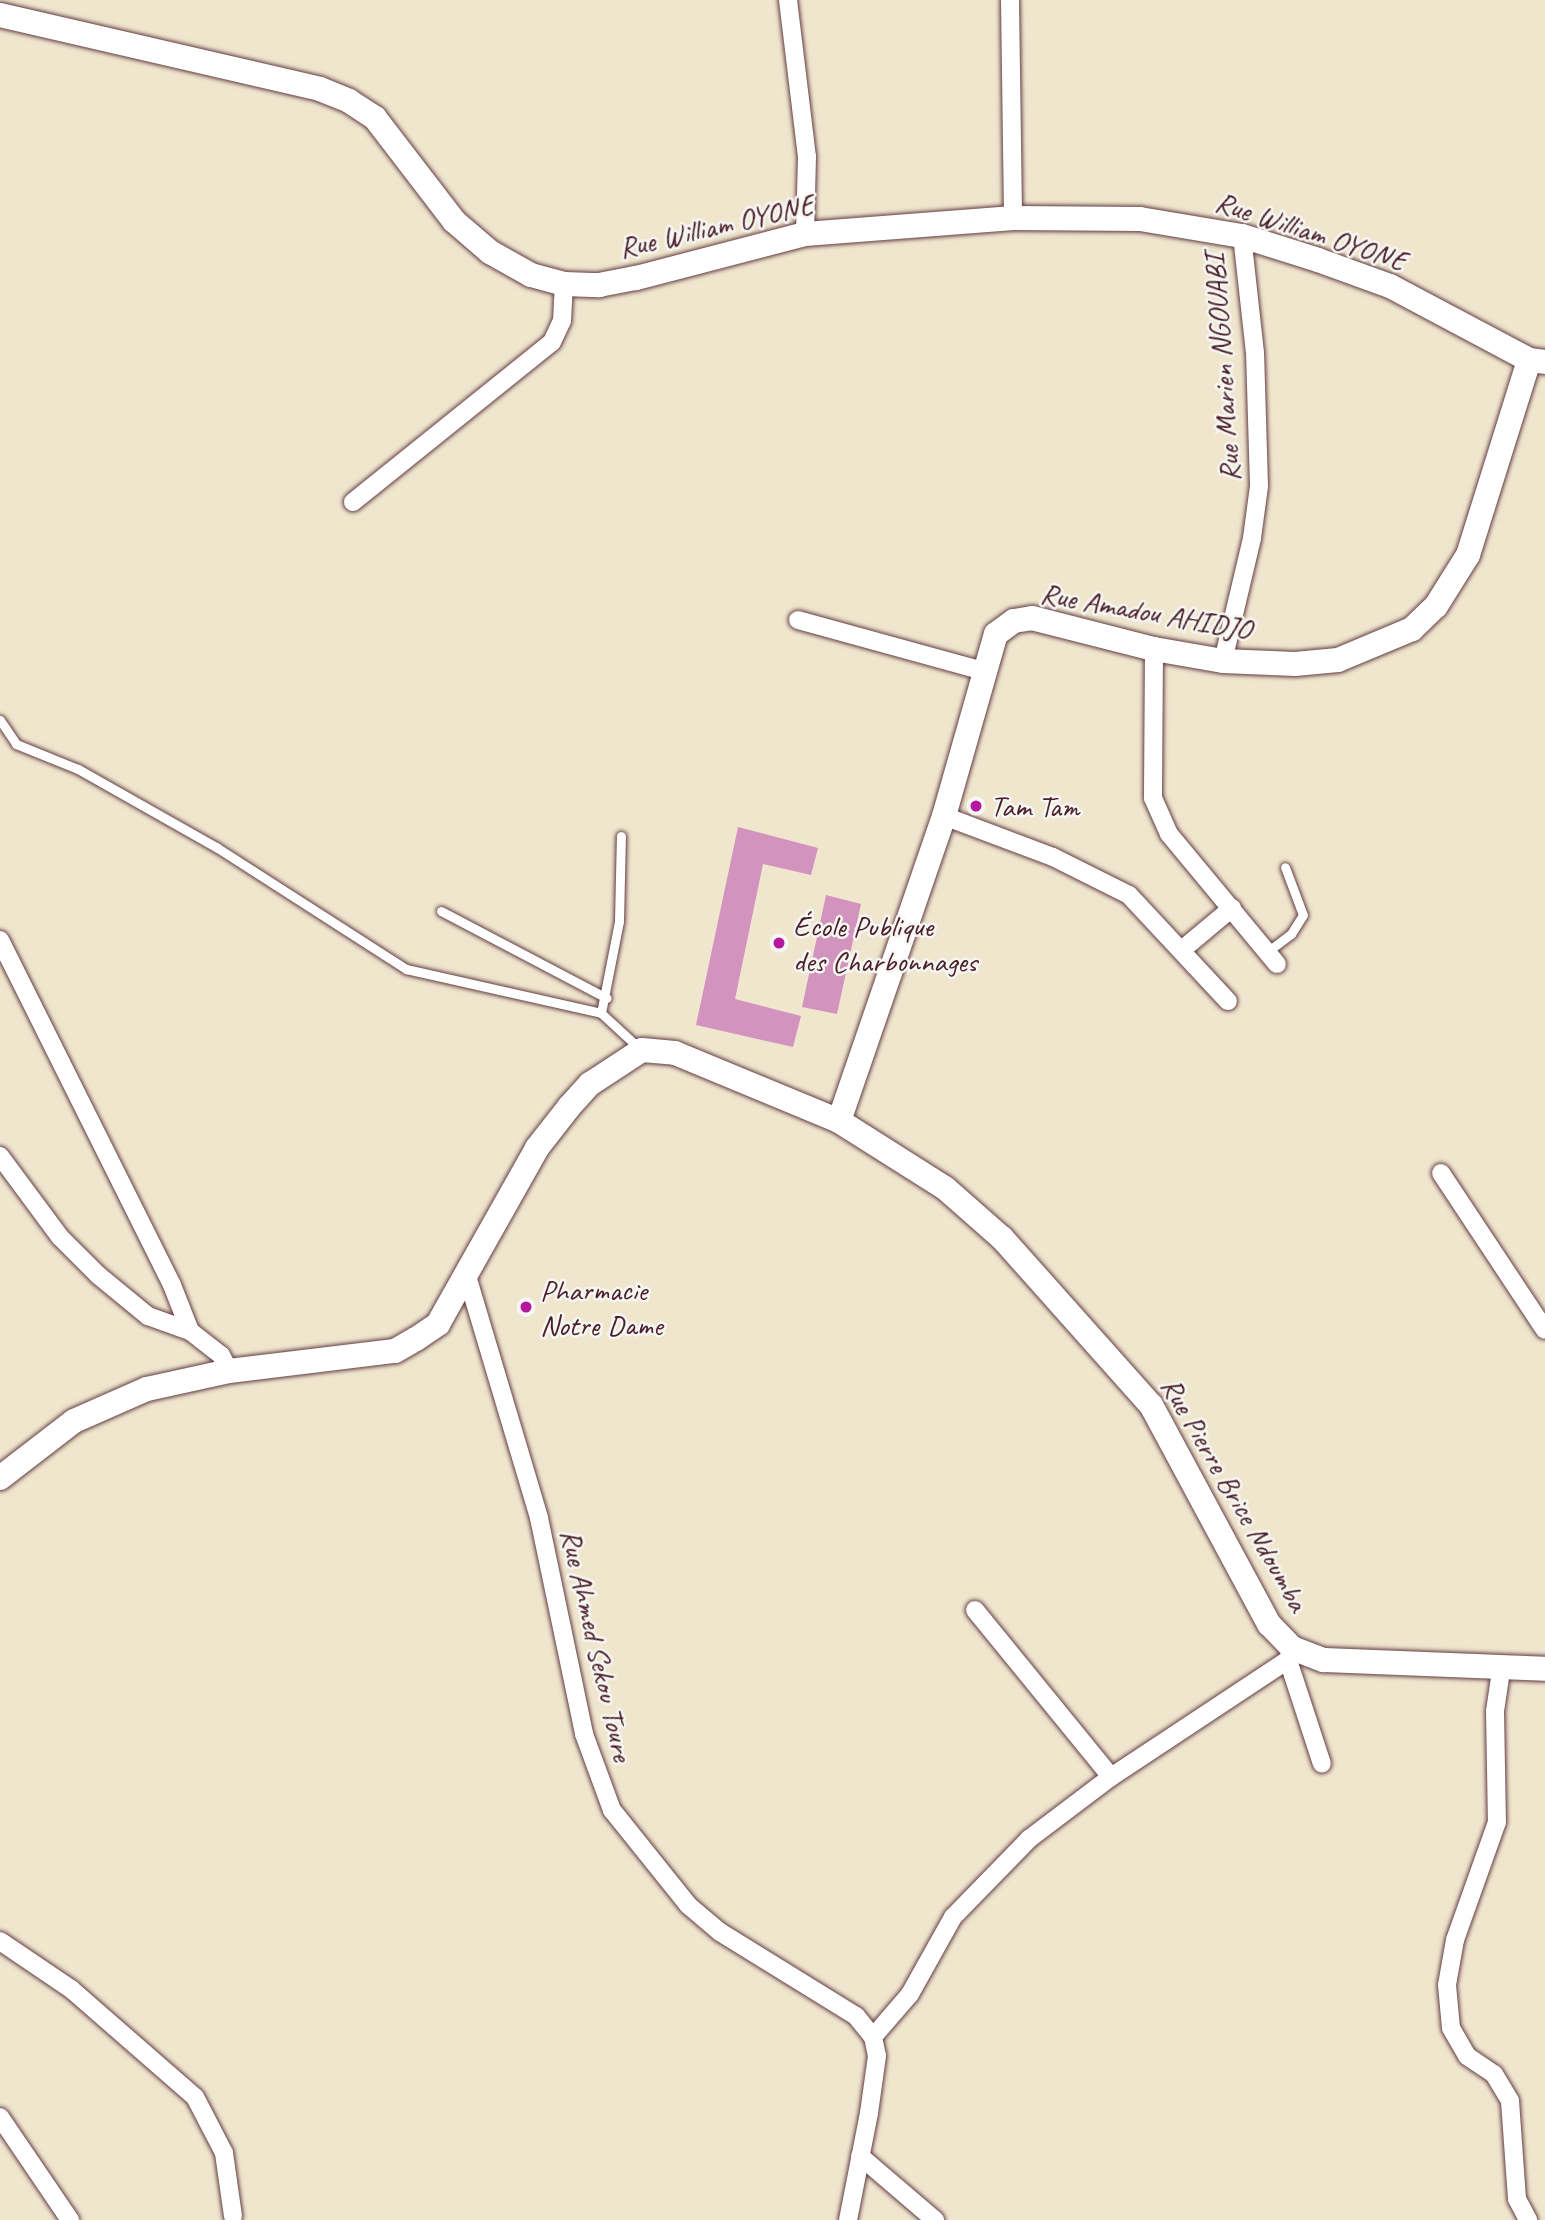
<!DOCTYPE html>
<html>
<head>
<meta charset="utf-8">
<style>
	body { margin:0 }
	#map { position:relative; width:1545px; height:2220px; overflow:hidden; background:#f0e6ce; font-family:Caveat,sans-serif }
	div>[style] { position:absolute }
	.building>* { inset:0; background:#d294bf }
	.roads { filter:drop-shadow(0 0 2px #633d43) drop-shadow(0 0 2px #633d43) }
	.lane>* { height:9px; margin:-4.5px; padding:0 4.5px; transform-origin:4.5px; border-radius:4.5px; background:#fff }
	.street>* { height:18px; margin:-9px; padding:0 9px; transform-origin:9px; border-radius:9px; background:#fff }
	.secondary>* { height:24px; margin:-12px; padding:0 12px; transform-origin:12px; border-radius:12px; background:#fff }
	.dots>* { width:19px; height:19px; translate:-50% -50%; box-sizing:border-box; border:4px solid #f6f6f2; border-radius:50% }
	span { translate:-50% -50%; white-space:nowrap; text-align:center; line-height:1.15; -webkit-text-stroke:5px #f6f6f2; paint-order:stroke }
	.street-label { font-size:30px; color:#4a1f2b }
	.poi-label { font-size:30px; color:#4a1f2b }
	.left { translate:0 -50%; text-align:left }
</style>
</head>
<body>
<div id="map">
	<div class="building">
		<div style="clip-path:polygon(738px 827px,818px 848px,811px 875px,763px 864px,735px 999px,801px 1016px,793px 1047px,696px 1025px)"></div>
		<div style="clip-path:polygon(826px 895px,861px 904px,837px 1014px,802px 1007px)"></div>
	</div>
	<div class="roads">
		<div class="lane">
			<div style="left:0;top:720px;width:29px;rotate:56deg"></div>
			<div style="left:16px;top:744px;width:67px;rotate:22deg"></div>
			<div style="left:78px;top:769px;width:159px;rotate:29.5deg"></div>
			<div style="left:216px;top:847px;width:226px;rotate:32.7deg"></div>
			<div style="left:406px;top:969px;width:200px;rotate:12.7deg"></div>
			<div style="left:601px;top:1013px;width:52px;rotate:42.6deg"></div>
			<div style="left:441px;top:911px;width:187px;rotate:27.7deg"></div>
			<div style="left:1267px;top:952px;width:30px;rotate:-37deg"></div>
			<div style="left:1291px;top:934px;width:22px;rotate:-58deg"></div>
			<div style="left:1303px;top:915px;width:51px;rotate:-110.6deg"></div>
			<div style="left:601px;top:1013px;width:94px;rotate:-78.9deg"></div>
			<div style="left:619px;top:921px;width:85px;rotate:-88.7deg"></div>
		</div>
		<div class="street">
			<div style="left:788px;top:0;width:158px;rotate:83.1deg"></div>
			<div style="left:807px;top:157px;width:77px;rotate:91.5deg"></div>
			<div style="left:1010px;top:0;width:218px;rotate:89.2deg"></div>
			<div style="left:353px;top:502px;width:255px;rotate:-38.8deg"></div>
			<div style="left:552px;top:342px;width:23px;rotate:-65deg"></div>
			<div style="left:562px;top:321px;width:37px;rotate:-87deg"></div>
			<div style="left:798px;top:620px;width:196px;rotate:15.4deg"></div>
			<div style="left:1154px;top:649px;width:149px;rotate:90.4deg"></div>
			<div style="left:1153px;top:798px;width:39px;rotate:66deg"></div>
			<div style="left:1169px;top:834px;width:169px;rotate:50.3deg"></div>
			<div style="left:1223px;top:661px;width:126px;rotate:-76.7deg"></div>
			<div style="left:1252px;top:538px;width:52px;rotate:-82.3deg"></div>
			<div style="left:1259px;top:486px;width:133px;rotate:-91.7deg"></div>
			<div style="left:1255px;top:353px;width:118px;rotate:-96.3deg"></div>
			<div style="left:944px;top:816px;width:116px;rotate:20.6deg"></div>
			<div style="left:1053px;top:857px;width:85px;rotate:26.6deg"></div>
			<div style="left:1129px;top:895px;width:145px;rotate:47deg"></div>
			<div style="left:0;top:940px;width:385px;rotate:63.5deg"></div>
			<div style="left:172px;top:1285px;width:49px;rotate:68.6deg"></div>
			<div style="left:190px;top:1331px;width:39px;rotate:38deg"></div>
			<div style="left:221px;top:1355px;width:18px;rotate:63deg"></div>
			<div style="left:1183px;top:949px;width:64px;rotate:-39.9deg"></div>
			<div style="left:0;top:1156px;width:101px;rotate:53.5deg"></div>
			<div style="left:60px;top:1237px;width:54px;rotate:45deg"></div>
			<div style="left:98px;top:1275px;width:65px;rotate:39.4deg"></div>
			<div style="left:148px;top:1316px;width:45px;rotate:19.7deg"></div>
			<div style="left:1441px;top:1173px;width:188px;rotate:56.5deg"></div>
			<div style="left:467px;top:1276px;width:252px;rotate:73.4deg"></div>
			<div style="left:539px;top:1518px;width:221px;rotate:78.2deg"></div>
			<div style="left:584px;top:1734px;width:81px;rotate:69.8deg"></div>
			<div style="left:612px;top:1810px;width:122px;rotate:51.3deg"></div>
			<div style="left:688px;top:1905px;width:42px;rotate:40.2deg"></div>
			<div style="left:720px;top:1932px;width:160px;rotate:31.7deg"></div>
			<div style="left:856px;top:2016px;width:27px;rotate:51deg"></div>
			<div style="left:873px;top:2037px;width:19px;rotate:78deg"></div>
			<div style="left:877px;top:2056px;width:58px;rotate:98deg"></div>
			<div style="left:869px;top:2113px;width:109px;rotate:101.1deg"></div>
			<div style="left:975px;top:1610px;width:215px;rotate:50.8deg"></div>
			<div style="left:1288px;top:1660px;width:109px;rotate:71.9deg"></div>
			<div style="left:1501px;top:1671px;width:40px;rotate:98.5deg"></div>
			<div style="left:1495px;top:1711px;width:111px;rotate:89deg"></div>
			<div style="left:1497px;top:1822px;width:125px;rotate:109.6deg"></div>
			<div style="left:1455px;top:1940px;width:46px;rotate:100.1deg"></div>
			<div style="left:1447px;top:1985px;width:43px;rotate:84.7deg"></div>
			<div style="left:1451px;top:2028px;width:32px;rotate:60deg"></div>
			<div style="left:1467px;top:2056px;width:32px;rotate:34deg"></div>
			<div style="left:1494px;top:2074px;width:31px;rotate:59deg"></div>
			<div style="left:1510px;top:2101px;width:98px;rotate:85.9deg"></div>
			<div style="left:1517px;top:2199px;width:24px;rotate:62deg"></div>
			<div style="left:0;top:1941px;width:86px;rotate:34.1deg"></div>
			<div style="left:71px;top:1989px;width:164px;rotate:41.1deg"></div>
			<div style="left:195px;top:2097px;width:63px;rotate:62.6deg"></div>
			<div style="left:224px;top:2153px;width:64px;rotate:81.9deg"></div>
			<div style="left:873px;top:2037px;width:57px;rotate:-49.3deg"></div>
			<div style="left:910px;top:1994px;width:88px;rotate:-60.8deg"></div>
			<div style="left:953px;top:1917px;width:109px;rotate:-45.7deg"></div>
			<div style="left:1029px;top:1839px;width:103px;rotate:-37.1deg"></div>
			<div style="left:1111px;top:1777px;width:212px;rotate:-33.5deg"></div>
			<div style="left:1288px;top:1660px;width:13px;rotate:-72deg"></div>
			<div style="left:0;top:2117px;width:125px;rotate:55.8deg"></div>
			<div style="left:860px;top:2156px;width:99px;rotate:40.5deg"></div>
		</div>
		<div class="secondary">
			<div style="left:0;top:15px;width:328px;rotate:13deg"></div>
			<div style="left:320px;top:89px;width:31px;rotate:22deg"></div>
			<div style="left:349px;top:101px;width:31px;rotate:33deg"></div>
			<div style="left:375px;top:118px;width:130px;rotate:52.5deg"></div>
			<div style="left:454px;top:221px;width:48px;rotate:40.7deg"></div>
			<div style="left:490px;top:252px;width:47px;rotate:29.3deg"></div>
			<div style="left:531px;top:275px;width:34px;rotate:15deg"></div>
			<div style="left:564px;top:284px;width:35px;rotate:2deg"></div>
			<div style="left:599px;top:285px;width:38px;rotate:-11deg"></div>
			<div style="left:636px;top:278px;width:175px;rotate:-14.6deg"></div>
			<div style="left:805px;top:234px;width:209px;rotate:-4.4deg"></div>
			<div style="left:1013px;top:218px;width:127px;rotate:0.5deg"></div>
			<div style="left:1140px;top:219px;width:103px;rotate:9.5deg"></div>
			<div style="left:1242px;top:236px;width:80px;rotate:17.5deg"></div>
			<div style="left:1318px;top:260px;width:77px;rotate:19.9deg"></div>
			<div style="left:1390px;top:286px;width:157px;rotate:28deg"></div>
			<div style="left:1529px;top:360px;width:16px;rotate:7deg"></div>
			<div style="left:839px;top:1121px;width:323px;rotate:-71deg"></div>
			<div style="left:944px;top:816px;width:189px;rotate:-74.1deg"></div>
			<div style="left:996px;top:634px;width:22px;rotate:-36deg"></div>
			<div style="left:1014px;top:621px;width:18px;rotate:-9deg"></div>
			<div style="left:1032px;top:618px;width:126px;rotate:14.3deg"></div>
			<div style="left:1154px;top:649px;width:70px;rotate:9.9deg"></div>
			<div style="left:1223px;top:661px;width:72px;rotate:2.4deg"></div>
			<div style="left:1295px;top:664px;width:43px;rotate:-5.3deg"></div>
			<div style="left:1338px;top:660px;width:80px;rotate:-22.7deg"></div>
			<div style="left:1412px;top:629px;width:33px;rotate:-44deg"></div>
			<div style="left:1436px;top:606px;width:60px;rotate:-57.9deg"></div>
			<div style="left:1468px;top:555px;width:204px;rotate:-72.6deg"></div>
			<div style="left:0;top:1478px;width:93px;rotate:-37.6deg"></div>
			<div style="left:74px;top:1421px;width:80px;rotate:-23.7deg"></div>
			<div style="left:147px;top:1389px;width:84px;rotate:-12.4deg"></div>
			<div style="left:229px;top:1371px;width:167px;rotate:-6.9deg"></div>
			<div style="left:395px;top:1351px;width:24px;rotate:-30deg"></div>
			<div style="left:416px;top:1339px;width:27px;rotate:-34deg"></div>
			<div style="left:438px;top:1324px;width:202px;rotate:-60.6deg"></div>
			<div style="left:537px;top:1148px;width:52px;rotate:-52deg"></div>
			<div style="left:569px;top:1107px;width:31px;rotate:-48deg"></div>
			<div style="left:590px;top:1084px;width:62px;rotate:-33.2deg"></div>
			<div style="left:642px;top:1050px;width:33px;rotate:5deg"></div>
			<div style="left:675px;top:1053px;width:178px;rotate:22.5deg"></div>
			<div style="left:839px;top:1121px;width:125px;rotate:32.3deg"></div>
			<div style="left:945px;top:1188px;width:76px;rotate:41.3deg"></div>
			<div style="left:1002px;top:1238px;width:224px;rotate:48.3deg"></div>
			<div style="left:1151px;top:1405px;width:249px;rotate:61.7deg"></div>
			<div style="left:1269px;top:1624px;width:33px;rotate:46deg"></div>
			<div style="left:1292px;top:1648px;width:34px;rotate:21deg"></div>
			<div style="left:1324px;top:1660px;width:221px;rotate:2.3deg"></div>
		</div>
	</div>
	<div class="dots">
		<div style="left:976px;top:806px;background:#b5179e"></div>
		<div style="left:779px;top:943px;background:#b5179e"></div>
		<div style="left:526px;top:1307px;background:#b5179e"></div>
	</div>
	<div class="street-label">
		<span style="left:716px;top:226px;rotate:-13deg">Rue William OYONE</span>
		<span style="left:1311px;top:231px;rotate:18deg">Rue William OYONE</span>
		<span style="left:1222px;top:368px;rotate:-94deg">Rue Marien NGOUABI</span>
		<span style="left:1146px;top:611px;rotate:10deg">Rue Amadou AHIDJO</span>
		<span style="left:1235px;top:1494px;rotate:60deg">Rue Pierre Brice Ndoumba</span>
		<span style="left:597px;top:1645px;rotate:77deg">Rue Ahmed Sekou Toure</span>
	</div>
	<div class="poi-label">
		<span class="left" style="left:990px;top:806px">Tam Tam</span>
		<span class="left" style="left:793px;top:943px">École Publique<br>des Charbonnages</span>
		<span class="left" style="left:540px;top:1307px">Pharmacie<br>Notre Dame</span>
	</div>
</div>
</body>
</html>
